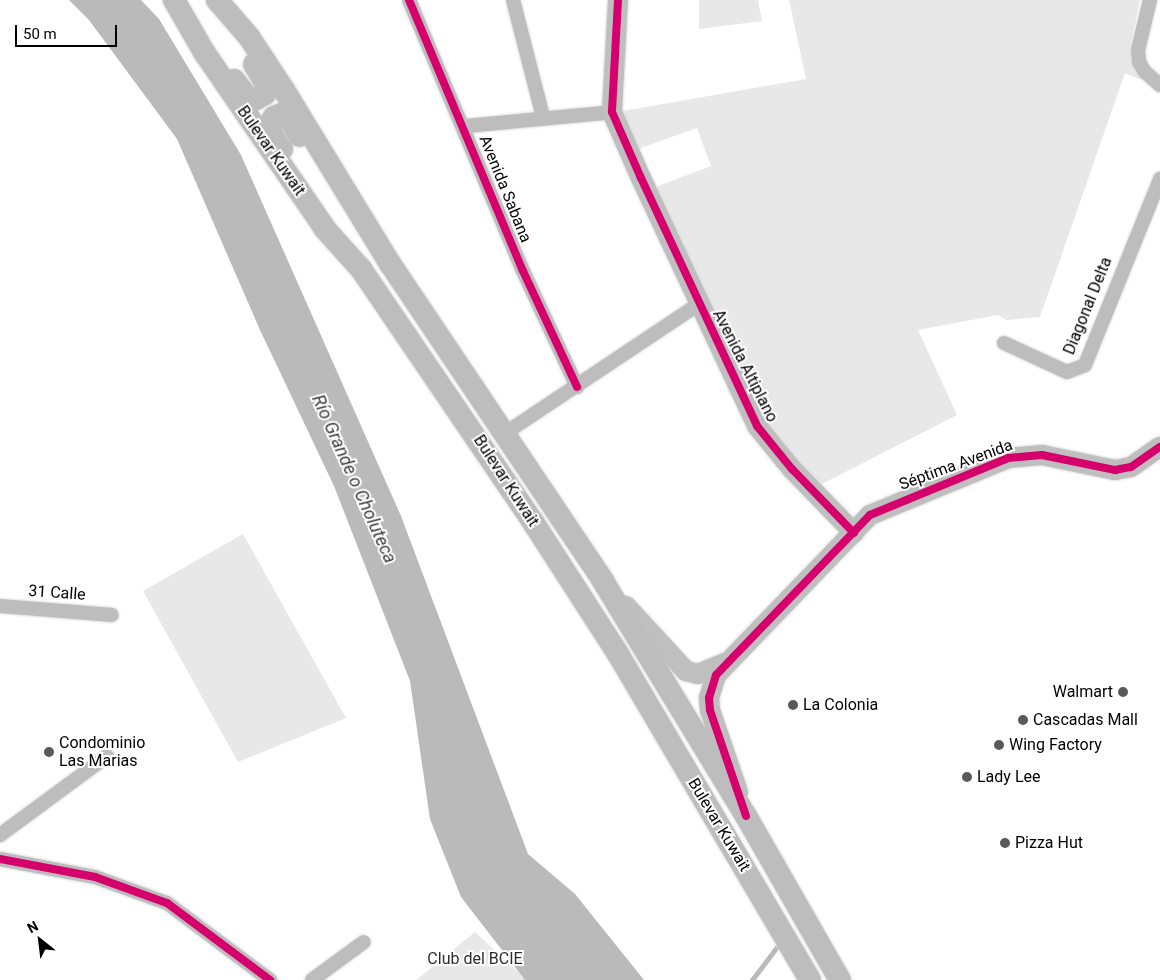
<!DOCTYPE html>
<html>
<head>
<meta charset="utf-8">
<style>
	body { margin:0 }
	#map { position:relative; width:1160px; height:980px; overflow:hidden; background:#fff; font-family:Roboto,sans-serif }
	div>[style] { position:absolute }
	.green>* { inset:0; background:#e8e8e8 }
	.water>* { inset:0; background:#bababa }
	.stream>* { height:4.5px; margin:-2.25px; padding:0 2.25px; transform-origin:2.25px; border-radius:2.25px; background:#bababa }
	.roads { filter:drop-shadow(0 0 1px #dbdbdb) drop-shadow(0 0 1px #dbdbdb) }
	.street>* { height:14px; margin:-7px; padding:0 7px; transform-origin:7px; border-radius:7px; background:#bdbdbd }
	.secondary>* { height:20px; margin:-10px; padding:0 10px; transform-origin:10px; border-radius:10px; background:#bfbfbf }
	.primary>* { height:22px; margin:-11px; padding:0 11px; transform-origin:11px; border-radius:11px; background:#bdbdbd }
	.cycleway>* { height:8px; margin:-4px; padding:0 4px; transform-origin:4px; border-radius:4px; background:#d6006c }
	.dots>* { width:14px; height:14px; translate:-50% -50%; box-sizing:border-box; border:2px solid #fff; border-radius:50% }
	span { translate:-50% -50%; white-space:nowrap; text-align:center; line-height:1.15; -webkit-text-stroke:4px #fff; paint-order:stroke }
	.street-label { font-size:16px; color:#000 }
	.poi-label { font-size:16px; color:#000 }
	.right { translate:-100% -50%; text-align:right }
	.left { translate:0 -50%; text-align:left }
	.park-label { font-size:16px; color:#2c2c2c }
	.water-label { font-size:18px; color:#3d3d3d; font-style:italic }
	.north { position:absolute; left:15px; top:915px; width:50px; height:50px; -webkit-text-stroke:4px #fff; paint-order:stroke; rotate:331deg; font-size:14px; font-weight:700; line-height:20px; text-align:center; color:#000 }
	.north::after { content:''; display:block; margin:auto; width:18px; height:22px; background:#000; clip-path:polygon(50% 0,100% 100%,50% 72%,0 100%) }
	.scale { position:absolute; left:15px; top:25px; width:102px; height:22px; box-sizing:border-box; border:2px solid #000; border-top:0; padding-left:6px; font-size:15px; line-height:18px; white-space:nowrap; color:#000; -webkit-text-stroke:4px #fff; paint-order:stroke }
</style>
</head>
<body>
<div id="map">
	<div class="green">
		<div style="clip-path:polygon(699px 0,758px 0,762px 21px,699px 29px)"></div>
		<div style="clip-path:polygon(789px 0,1140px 0,1130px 48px,1133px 66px,1142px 80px,1125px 73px,1040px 317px,1006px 320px,998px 315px,918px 330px,957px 415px,820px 485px,770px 434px,653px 188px,711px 166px,697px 128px,638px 149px,623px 111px,806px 79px)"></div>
		<div style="clip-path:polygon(243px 534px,346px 718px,238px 762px,143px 591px)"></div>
		<div style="clip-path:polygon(475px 932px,527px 980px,416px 980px)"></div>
	</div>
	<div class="water">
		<div style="clip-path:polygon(69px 0,141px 0,159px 19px,241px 155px,401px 516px,528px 854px,575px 894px,644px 980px,525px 980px,461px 897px,430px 819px,410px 681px,334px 486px,260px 330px,177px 139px,89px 20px)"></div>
	</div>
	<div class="stream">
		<div style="left:752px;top:980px;width:46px;rotate:-52.9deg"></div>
	</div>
	<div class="roads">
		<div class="street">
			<div style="left:409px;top:0;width:294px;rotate:67.2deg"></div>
			<div style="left:523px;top:271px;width:128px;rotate:65deg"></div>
			<div style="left:513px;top:0;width:121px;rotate:75.6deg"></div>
			<div style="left:1150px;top:0;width:51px;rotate:103.5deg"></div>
			<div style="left:1138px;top:50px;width:12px;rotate:85deg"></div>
			<div style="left:1139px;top:62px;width:12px;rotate:59deg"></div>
			<div style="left:1145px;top:72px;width:20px;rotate:41deg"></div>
			<div style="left:465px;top:126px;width:148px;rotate:-5.4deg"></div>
			<div style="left:1004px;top:343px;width:69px;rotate:24.7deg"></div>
			<div style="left:1067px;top:372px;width:19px;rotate:-21deg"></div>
			<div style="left:1085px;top:365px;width:201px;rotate:-68deg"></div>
			<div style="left:504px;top:434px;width:234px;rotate:-33.7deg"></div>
			<div style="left:0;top:606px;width:112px;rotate:4.6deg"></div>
			<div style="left:0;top:835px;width:133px;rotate:-36.4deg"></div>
			<div style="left:0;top:859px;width:97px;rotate:10.7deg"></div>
			<div style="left:95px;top:877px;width:77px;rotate:19.9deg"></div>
			<div style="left:167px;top:903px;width:129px;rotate:36.8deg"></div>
			<div style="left:312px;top:980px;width:64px;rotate:-36.2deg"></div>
		</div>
		<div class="secondary">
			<div style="left:618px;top:0;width:112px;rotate:93.1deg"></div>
			<div style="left:612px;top:112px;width:72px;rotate:66.3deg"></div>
			<div style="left:641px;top:178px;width:274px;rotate:64.9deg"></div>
			<div style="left:757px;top:426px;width:55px;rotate:50.9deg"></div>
			<div style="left:792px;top:469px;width:89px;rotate:45.9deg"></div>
			<div style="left:626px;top:606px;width:88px;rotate:47.3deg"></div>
			<div style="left:686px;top:671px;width:12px;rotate:14deg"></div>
			<div style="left:698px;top:674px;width:29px;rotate:-22deg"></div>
			<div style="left:738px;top:792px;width:87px;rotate:-108.9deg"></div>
			<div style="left:710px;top:710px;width:12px;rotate:-95deg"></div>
			<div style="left:709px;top:698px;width:24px;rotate:-73deg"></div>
			<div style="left:716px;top:675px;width:222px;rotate:-46.1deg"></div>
			<div style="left:870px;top:515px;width:149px;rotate:-22.4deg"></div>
			<div style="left:1008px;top:458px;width:34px;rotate:-5deg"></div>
			<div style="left:1042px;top:455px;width:75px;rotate:11.6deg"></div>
			<div style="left:1115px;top:470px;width:16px;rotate:-11deg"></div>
			<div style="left:1131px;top:467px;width:35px;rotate:-35deg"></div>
		</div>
		<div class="primary">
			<div style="left:174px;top:0;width:60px;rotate:60deg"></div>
			<div style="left:204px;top:52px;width:214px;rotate:55.6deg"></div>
			<div style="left:325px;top:229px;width:54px;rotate:48deg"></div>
			<div style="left:361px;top:269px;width:306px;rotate:55.8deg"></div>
			<div style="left:533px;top:522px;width:157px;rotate:57.2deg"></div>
			<div style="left:618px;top:654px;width:378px;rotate:59.5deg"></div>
			<div style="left:217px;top:0;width:49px;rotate:49.1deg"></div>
			<div style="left:249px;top:37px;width:64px;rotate:56.6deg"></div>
			<div style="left:284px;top:90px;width:205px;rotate:58.6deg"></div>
			<div style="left:391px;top:265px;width:381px;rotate:56.1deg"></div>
			<div style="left:603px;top:581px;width:275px;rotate:58.7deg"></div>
			<div style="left:746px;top:816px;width:189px;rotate:60.2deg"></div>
			<div style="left:234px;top:80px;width:23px;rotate:52deg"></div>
			<div style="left:248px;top:98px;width:8px;rotate:7deg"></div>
			<div style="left:256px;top:99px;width:10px;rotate:-29deg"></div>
			<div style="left:265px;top:94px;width:10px;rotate:-84deg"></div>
			<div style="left:266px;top:84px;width:23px;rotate:-121deg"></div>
			<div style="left:282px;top:149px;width:17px;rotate:-126deg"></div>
			<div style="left:272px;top:135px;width:11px;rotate:-100deg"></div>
			<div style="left:270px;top:124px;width:8px;rotate:-60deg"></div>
			<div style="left:274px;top:117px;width:9px;rotate:-21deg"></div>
			<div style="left:282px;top:114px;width:7px;rotate:27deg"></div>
			<div style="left:288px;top:117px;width:22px;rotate:58deg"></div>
		</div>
	</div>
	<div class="cycleway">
		<div style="left:409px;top:0;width:294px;rotate:67.2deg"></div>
		<div style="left:523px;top:271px;width:128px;rotate:65deg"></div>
		<div style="left:618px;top:0;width:112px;rotate:93.1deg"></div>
		<div style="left:612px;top:112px;width:72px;rotate:66.3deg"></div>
		<div style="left:641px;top:178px;width:274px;rotate:64.9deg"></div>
		<div style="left:757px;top:426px;width:55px;rotate:50.9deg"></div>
		<div style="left:792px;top:469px;width:89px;rotate:45.9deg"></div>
		<div style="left:746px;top:816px;width:112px;rotate:-108.8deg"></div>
		<div style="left:710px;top:710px;width:12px;rotate:-95deg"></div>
		<div style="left:709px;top:698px;width:24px;rotate:-73deg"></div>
		<div style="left:716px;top:675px;width:222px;rotate:-46.1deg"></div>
		<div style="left:870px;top:515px;width:149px;rotate:-22.4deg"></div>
		<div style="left:1008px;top:458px;width:34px;rotate:-5deg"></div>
		<div style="left:1042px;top:455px;width:75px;rotate:11.6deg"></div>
		<div style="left:1115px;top:470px;width:16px;rotate:-11deg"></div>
		<div style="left:1131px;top:467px;width:35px;rotate:-35deg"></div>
		<div style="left:0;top:859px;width:97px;rotate:10.7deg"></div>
		<div style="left:95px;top:877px;width:77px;rotate:19.9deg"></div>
		<div style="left:167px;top:903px;width:129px;rotate:36.8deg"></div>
	</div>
	<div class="dots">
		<div style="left:1123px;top:692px;background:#595959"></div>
		<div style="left:793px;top:705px;background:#595959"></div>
		<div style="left:1023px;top:720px;background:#595959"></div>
		<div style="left:999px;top:745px;background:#595959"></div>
		<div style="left:49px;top:752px;background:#595959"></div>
		<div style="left:967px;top:777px;background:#595959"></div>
		<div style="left:1005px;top:843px;background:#595959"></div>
	</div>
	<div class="street-label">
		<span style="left:271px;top:151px;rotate:55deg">Bulevar Kuwait</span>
		<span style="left:505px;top:189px;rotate:68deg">Avenida Sabana</span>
		<span style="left:1088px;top:306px;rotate:-68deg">Diagonal Delta</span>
		<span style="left:745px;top:366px;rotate:63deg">Avenida Altiplano</span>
		<span style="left:956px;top:465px;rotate:-20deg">Séptima Avenida</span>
		<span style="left:506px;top:481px;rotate:57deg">Bulevar Kuwait</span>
		<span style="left:57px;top:593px;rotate:4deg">31 Calle</span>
		<span style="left:719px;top:825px;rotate:59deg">Bulevar Kuwait</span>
	</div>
	<div class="poi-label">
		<span class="right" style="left:1113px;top:692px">Walmart</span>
		<span class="left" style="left:803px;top:705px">La Colonia</span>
		<span class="left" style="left:1033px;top:720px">Cascadas Mall</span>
		<span class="left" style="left:59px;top:752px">Condominio<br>Las Marias</span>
		<span class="left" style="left:1009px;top:745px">Wing Factory</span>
		<span class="left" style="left:977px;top:777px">Lady Lee</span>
		<span class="left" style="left:1015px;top:843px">Pizza Hut</span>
	</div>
	<div class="park-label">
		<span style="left:475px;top:959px">Club del BCIE</span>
	</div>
	<div class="water-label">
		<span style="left:354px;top:479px;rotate:66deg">Río Grande o Choluteca</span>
	</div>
	<div class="north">N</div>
	<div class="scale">50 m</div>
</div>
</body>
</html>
